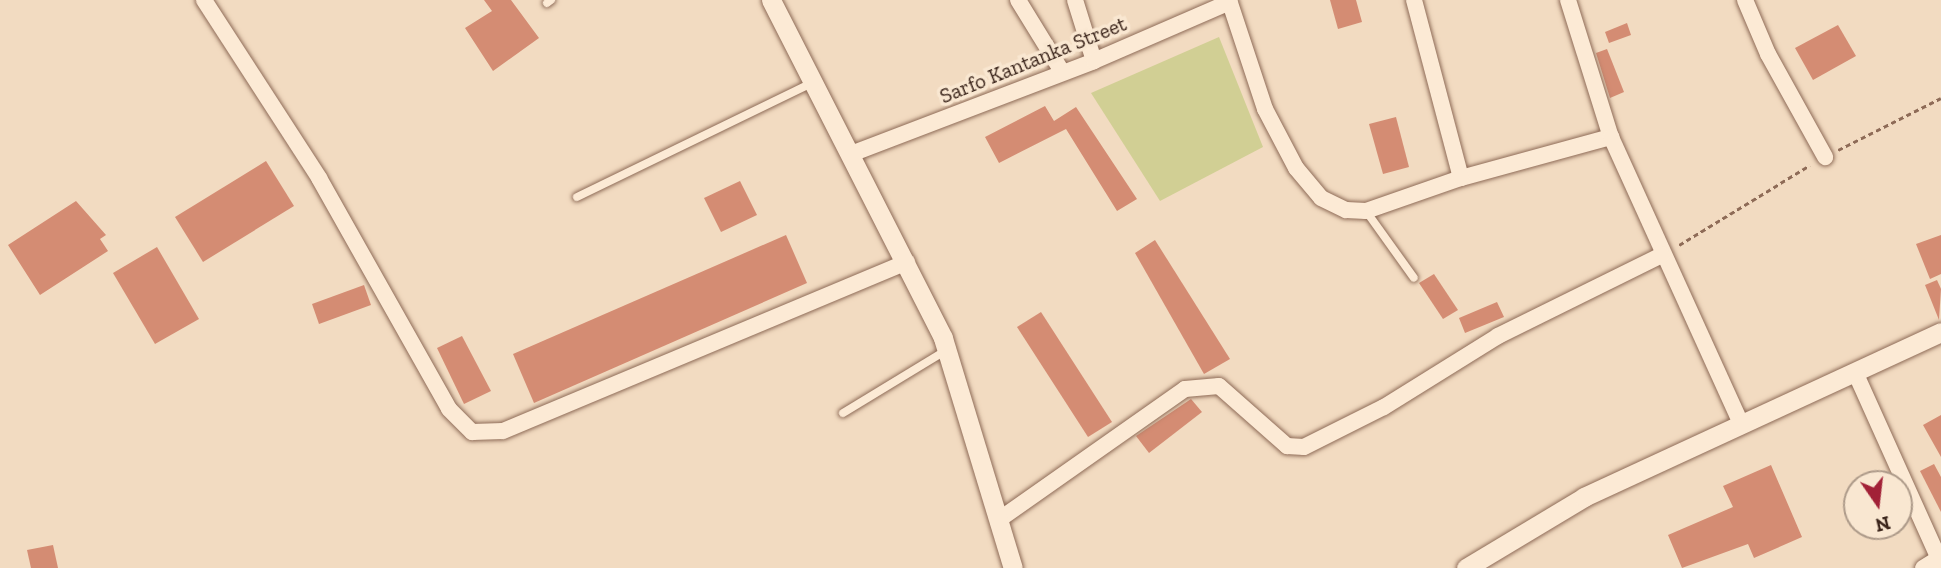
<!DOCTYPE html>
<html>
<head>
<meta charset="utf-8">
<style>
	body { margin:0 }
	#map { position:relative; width:1941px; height:568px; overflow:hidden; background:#f2dbc1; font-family:"Zilla Slab",serif }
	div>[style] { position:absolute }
	.green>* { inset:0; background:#d1cf94 }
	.building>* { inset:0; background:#d48c73 }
	.path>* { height:2.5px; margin-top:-1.25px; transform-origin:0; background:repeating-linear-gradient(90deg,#8e6b57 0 5px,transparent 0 8.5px) }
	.roads { filter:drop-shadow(0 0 2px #8e6b57) drop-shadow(0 0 2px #8e6b57) }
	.service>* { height:8px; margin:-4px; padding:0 4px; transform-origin:4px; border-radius:4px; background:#fcead5 }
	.minor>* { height:16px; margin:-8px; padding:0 8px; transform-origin:8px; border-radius:8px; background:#fcead5 }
	.tertiary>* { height:19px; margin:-9.5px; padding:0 9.5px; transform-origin:9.5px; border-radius:9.5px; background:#fcead5 }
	span { translate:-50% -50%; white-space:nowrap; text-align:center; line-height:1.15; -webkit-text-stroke:7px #f9e7d1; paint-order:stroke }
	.street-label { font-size:21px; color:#3c261c }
	.north { position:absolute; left:1843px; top:470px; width:70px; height:70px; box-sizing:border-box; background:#f9e7d1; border:2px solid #ad9a89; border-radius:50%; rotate:166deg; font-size:19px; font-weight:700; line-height:28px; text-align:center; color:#3c261c }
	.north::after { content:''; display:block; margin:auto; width:24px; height:32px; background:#a22137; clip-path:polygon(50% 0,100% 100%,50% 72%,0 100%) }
</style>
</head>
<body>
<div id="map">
	<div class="green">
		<div style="clip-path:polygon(1219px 37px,1263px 147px,1160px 201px,1091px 93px)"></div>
	</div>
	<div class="building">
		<div style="clip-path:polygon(484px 0,511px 0,539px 38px,493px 71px,465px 28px,492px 11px)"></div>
		<div style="clip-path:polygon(1330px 0,1356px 0,1362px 22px,1338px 29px)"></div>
		<div style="clip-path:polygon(1627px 23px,1631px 35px,1609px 43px,1605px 32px)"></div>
		<div style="clip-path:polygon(1838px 25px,1856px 56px,1813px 80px,1795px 48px)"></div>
		<div style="clip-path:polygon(1607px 49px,1624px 92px,1610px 98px,1596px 53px)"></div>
		<div style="clip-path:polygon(1045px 106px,1054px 121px,1076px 107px,1137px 199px,1117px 211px,1066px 129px,999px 163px,985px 137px)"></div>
		<div style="clip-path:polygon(1396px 117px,1409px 167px,1383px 174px,1369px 124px)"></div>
		<div style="clip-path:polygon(266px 161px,294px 206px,203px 262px,175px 217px)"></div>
		<div style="clip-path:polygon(740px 181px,757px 215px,721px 232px,704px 198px)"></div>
		<div style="clip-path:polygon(76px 201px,106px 235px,100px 239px,108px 251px,40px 295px,8px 245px)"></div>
		<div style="clip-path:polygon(786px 235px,807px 283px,534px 403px,513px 354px)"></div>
		<div style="clip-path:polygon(1941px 235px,1941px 274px,1930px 279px,1916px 244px)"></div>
		<div style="clip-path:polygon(1155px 240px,1230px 359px,1204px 374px,1135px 253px)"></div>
		<div style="clip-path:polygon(157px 247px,199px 319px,155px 344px,113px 273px)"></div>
		<div style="clip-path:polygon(1434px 274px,1458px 310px,1443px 319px,1419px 283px)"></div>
		<div style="clip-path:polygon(1937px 280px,1941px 289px,1939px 320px,1925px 285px)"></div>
		<div style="clip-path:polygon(364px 285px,371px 305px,319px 324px,312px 304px)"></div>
		<div style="clip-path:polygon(1497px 302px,1504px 317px,1465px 333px,1459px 318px)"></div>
		<div style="clip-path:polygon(1041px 312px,1112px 422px,1088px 437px,1017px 327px)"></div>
		<div style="clip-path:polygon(462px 336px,491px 391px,464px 404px,437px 348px)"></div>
		<div style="clip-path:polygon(1191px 399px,1202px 412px,1149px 453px,1136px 436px)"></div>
		<div style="clip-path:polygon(1941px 415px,1941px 457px,1923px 425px)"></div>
		<div style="clip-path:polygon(1934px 464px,1941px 477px,1941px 512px,1920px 471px)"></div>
		<div style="clip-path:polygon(1771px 465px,1802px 537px,1754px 558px,1748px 544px,1682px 568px,1668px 535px,1733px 507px,1723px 486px)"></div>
		<div style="clip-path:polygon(53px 545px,58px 568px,31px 568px,27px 550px)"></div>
	</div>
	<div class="path">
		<div style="left:1838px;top:150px;width:115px;rotate:-26.8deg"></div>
		<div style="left:1679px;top:245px;width:153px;rotate:-31.4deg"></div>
	</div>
	<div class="roads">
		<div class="service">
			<div style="left:547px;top:3px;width:5px;rotate:-37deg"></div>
			<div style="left:577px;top:197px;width:263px;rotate:-25.9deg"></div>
			<div style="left:1366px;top:211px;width:82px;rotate:54.4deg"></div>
			<div style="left:843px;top:413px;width:119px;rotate:-31.3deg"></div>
		</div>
		<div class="minor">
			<div style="left:204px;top:0;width:212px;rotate:57.1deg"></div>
			<div style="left:319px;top:178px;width:265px;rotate:60.6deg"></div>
			<div style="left:449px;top:409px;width:33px;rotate:45deg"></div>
			<div style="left:472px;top:432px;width:31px;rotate:-2deg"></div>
			<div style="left:503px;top:431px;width:438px;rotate:-22.7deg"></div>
			<div style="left:1018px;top:0;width:82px;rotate:58.4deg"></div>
			<div style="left:1075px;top:0;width:64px;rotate:72.7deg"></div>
			<div style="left:1229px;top:0;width:115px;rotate:71.7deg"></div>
			<div style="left:1265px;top:109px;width:67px;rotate:62.3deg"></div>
			<div style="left:1296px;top:168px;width:39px;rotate:50deg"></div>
			<div style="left:1321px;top:198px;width:28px;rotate:26deg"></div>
			<div style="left:1346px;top:210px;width:20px;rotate:3deg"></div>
			<div style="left:1366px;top:211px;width:101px;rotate:-19.2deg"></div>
			<div style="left:1461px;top:178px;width:156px;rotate:-15.3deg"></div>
			<div style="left:1414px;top:0;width:184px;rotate:75.2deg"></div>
			<div style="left:1568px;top:0;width:144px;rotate:72.6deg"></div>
			<div style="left:1611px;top:137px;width:315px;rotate:65.6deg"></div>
			<div style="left:1745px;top:0;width:59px;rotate:66.9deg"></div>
			<div style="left:1768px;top:54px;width:118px;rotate:61deg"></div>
			<div style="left:851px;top:154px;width:260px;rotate:-20.9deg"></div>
			<div style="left:1094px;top:61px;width:148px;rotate:-23.5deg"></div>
			<div style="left:1855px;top:372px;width:209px;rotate:65.8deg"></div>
			<div style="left:1000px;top:519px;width:226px;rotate:-35.1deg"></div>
			<div style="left:1185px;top:389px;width:34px;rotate:-5deg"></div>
			<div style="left:1219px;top:386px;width:91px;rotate:41.4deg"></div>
			<div style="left:1287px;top:446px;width:17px;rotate:3deg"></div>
			<div style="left:1304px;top:447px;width:89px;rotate:-26.6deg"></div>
			<div style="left:1384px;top:407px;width:134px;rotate:-31.9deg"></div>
			<div style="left:1498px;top:336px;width:183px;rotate:-26.3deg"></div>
			<div style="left:1923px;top:568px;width:19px;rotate:-32deg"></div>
		</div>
		<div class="tertiary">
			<div style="left:771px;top:0;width:379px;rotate:63deg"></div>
			<div style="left:943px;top:338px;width:240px;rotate:73.1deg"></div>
			<div style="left:1466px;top:568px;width:138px;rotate:-31deg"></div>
			<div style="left:1584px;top:497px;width:393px;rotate:-24.8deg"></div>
		</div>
	</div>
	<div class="street-label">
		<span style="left:1033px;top:60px;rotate:-22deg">Sarfo Kantanka Street</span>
	</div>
	<div class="north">N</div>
</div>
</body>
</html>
